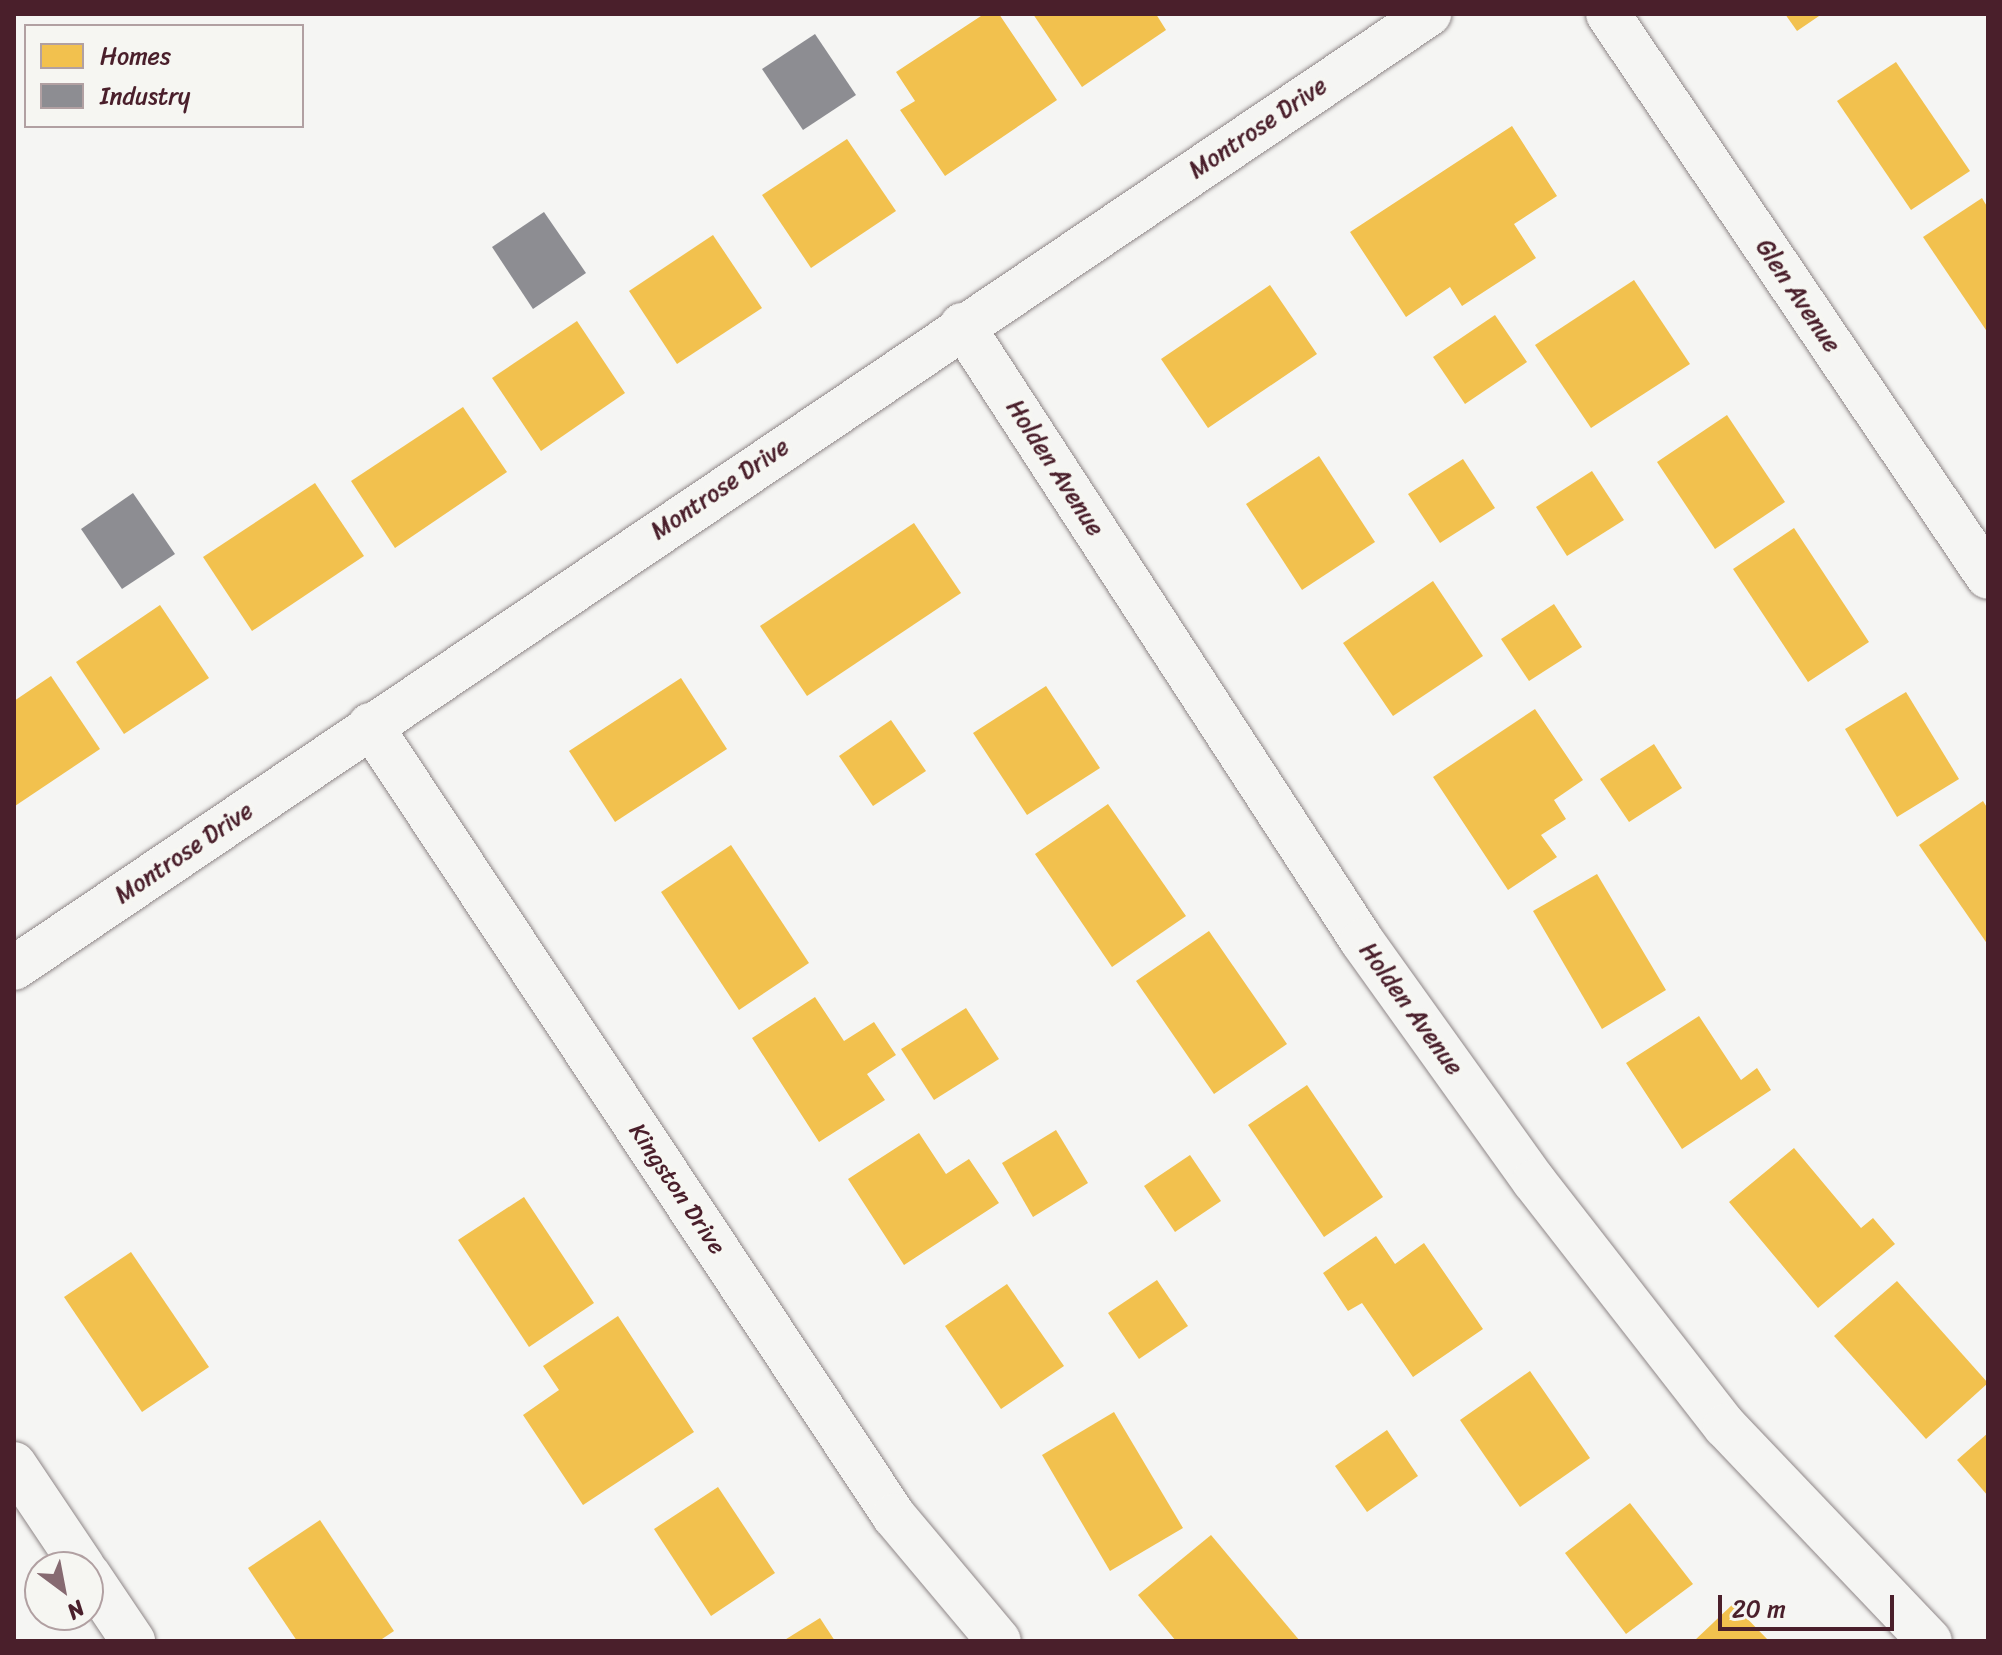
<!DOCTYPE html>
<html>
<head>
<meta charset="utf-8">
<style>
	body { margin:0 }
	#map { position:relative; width:2002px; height:1655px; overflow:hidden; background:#f5f5f3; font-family:Sriracha,sans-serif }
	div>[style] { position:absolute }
	.homes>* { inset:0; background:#f2c14e }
	.industry>* { inset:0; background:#8d8d92 }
	.roads { filter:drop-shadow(0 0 2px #8f8788) drop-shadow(0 0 2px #8f8788) }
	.minor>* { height:44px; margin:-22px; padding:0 22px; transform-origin:22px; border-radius:22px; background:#f5f5f3 }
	span { translate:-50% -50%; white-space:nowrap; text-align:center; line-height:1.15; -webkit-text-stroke:8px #f6f6f2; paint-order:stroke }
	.street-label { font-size:24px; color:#4a1f2b }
	.frame { position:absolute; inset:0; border:16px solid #4a1f2b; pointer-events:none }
	.legend { position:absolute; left:24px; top:24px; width:280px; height:104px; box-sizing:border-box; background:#f6f6f2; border:2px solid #b1a0a2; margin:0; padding:10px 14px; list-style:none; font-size:24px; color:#4a1f2b }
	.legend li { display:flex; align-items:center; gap:16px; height:40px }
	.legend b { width:40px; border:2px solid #b1a0a2 }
	.north { position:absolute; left:24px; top:1551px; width:80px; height:80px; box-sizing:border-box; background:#f6f6f2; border:2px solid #b1a0a2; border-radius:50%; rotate:148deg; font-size:22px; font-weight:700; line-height:32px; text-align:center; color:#4a1f2b }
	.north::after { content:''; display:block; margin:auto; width:28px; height:36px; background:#866a71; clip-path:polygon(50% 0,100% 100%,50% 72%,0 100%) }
	.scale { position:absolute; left:1718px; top:1595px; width:176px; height:36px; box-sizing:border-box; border:4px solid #4a1f2b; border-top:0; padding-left:10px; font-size:24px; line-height:28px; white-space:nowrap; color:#4a1f2b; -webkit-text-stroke:6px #f6f6f2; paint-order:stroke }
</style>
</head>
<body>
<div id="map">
	<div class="homes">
		<div style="clip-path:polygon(984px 14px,999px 14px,1057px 100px,945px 176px,900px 110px,915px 101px,896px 72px)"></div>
		<div style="clip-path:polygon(1033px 14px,1156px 14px,1166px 30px,1082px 87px)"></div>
		<div style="clip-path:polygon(1785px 14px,1822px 14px,1797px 31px)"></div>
		<div style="clip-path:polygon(1896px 62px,1970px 171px,1911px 210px,1837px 101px)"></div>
		<div style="clip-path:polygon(1512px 126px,1557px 196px,1514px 224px,1536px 258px,1462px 306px,1450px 287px,1406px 317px,1350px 232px)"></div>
		<div style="clip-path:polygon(847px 139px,896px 211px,811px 268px,762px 195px)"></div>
		<div style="clip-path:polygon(1982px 198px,1988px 208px,1988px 333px,1923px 237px)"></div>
		<div style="clip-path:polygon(713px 235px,762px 308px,677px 364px,629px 291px)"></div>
		<div style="clip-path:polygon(1634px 280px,1690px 364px,1591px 428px,1535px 345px)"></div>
		<div style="clip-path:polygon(1270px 285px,1317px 354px,1208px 428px,1161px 359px)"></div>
		<div style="clip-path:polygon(1495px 315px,1527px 362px,1465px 404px,1433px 357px)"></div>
		<div style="clip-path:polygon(577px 321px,625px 393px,541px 451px,492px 378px)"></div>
		<div style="clip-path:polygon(463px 407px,507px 472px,395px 548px,351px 481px)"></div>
		<div style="clip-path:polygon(1727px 415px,1785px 502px,1715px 549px,1657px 462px)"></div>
		<div style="clip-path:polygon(1319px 456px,1375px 542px,1302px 590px,1246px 504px)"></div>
		<div style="clip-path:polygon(1463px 459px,1495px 508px,1440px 543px,1408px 494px)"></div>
		<div style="clip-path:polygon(1592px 471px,1624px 520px,1567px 556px,1536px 507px)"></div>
		<div style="clip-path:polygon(315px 483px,364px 556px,252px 631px,203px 557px)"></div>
		<div style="clip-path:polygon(914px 523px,961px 593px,807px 696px,760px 626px)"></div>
		<div style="clip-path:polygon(1794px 528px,1869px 642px,1808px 682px,1733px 569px)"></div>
		<div style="clip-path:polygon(1433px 581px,1483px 656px,1393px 716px,1343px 643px)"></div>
		<div style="clip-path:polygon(1554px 604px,1582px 647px,1529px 681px,1501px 639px)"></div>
		<div style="clip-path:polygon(160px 605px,209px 678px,124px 734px,76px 662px)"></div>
		<div style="clip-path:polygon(51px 676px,100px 749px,15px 806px,14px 701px)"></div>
		<div style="clip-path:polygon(681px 678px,727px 749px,615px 822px,569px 751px)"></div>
		<div style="clip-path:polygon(1046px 686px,1100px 768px,1027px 815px,973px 733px)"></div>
		<div style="clip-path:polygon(1906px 692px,1959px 779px,1897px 817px,1845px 729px)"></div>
		<div style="clip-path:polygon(1535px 709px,1583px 780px,1554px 800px,1566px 819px,1541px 835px,1557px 857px,1508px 890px,1433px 777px)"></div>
		<div style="clip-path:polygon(891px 720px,926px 771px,873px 806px,839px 756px)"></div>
		<div style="clip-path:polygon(1654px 744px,1682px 788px,1629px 822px,1600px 779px)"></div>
		<div style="clip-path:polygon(1983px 801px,1988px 809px,1988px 945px,1919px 845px)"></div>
		<div style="clip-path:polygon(1108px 804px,1186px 916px,1112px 967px,1035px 854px)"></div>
		<div style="clip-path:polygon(731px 845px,809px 963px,739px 1010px,661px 892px)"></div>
		<div style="clip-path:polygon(1597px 874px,1666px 990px,1602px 1029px,1533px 911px)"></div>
		<div style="clip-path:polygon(1209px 931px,1287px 1044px,1214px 1094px,1136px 981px)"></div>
		<div style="clip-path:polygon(815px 997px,844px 1041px,874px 1022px,896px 1055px,867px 1074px,885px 1100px,819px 1142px,752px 1038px)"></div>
		<div style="clip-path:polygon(966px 1008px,999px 1059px,934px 1100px,901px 1049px)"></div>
		<div style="clip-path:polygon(1699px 1016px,1741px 1080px,1757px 1068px,1771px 1090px,1682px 1149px,1626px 1063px)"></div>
		<div style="clip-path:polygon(1307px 1085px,1383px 1197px,1324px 1237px,1248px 1125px)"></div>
		<div style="clip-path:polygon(1056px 1130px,1088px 1183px,1033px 1217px,1002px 1163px)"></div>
		<div style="clip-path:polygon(919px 1133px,946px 1174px,969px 1159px,999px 1203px,904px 1265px,848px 1179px)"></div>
		<div style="clip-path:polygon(1794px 1148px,1861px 1228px,1873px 1218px,1895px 1244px,1818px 1308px,1729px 1202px)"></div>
		<div style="clip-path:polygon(1190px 1155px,1221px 1201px,1175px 1232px,1144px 1186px)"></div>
		<div style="clip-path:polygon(524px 1197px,594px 1303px,529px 1347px,458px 1240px)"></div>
		<div style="clip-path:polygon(1376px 1236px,1395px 1264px,1424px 1243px,1483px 1329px,1413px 1377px,1362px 1303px,1348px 1311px,1323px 1273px)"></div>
		<div style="clip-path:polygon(131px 1252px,209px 1367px,142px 1412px,64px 1297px)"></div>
		<div style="clip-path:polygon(1157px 1280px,1188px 1326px,1139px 1359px,1108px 1313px)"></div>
		<div style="clip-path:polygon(1897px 1281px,1988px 1383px,1926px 1439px,1834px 1336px)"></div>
		<div style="clip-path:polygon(1007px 1284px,1064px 1366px,1001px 1409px,945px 1326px)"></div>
		<div style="clip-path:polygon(618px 1316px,694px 1432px,583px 1505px,523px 1415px,559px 1390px,543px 1366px)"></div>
		<div style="clip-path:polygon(1530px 1371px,1590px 1458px,1520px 1507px,1460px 1420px)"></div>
		<div style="clip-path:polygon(1114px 1412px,1183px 1528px,1110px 1571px,1042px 1455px)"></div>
		<div style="clip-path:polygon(1387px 1430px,1418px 1476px,1367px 1512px,1335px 1466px)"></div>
		<div style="clip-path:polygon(1988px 1433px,1988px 1496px,1957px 1460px)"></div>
		<div style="clip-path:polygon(718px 1487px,775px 1573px,711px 1616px,654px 1529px)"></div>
		<div style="clip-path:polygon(1630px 1503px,1693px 1584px,1626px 1634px,1565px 1553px)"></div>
		<div style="clip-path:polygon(320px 1520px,394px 1631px,379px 1641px,297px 1641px,248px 1568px)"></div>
		<div style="clip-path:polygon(1211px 1535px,1300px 1641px,1176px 1641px,1138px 1595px)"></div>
		<div style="clip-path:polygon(1733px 1604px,1769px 1641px,1694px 1641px)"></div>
		<div style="clip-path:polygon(820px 1618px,835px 1641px,783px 1641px)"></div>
	</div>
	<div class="industry">
		<div style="clip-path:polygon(815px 34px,856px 95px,803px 130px,762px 69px)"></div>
		<div style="clip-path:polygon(544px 212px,586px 273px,533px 309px,492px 247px)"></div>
		<div style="clip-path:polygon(133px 493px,175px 554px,122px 589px,81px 529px)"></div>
	</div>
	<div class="roads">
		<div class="minor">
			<div style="left:1608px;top:14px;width:679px;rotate:55.98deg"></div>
			<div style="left:962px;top:325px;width:734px;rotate:57deg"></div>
			<div style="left:1362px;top:941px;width:295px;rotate:54.4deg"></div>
			<div style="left:1534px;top:1181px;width:311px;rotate:52.1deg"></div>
			<div style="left:1725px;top:1426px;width:297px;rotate:46.4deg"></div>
			<div style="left:370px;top:725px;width:949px;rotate:56.48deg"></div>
			<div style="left:894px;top:1516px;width:163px;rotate:50deg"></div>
			<div style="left:14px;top:968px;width:1707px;rotate:-33.99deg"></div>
			<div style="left:14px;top:1464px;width:124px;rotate:56.2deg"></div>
			<div style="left:88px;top:1574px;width:81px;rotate:56.1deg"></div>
		</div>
	</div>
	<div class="street-label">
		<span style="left:1258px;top:128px;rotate:-34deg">Montrose Drive</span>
		<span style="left:1798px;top:296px;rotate:56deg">Glen Avenue</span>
		<span style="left:1055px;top:468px;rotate:57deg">Holden Avenue</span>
		<span style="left:720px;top:489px;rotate:-34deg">Montrose Drive</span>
		<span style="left:184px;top:853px;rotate:-34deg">Montrose Drive</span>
		<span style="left:1411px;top:1009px;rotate:54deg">Holden Avenue</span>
		<span style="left:677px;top:1189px;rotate:56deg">Kingston Drive</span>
	</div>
	<div class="frame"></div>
	<ul class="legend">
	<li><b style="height:22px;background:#f2c14e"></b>Homes</li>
	<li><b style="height:22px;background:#8d8d92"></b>Industry</li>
	</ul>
	<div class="north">N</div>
	<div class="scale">20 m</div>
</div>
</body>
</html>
